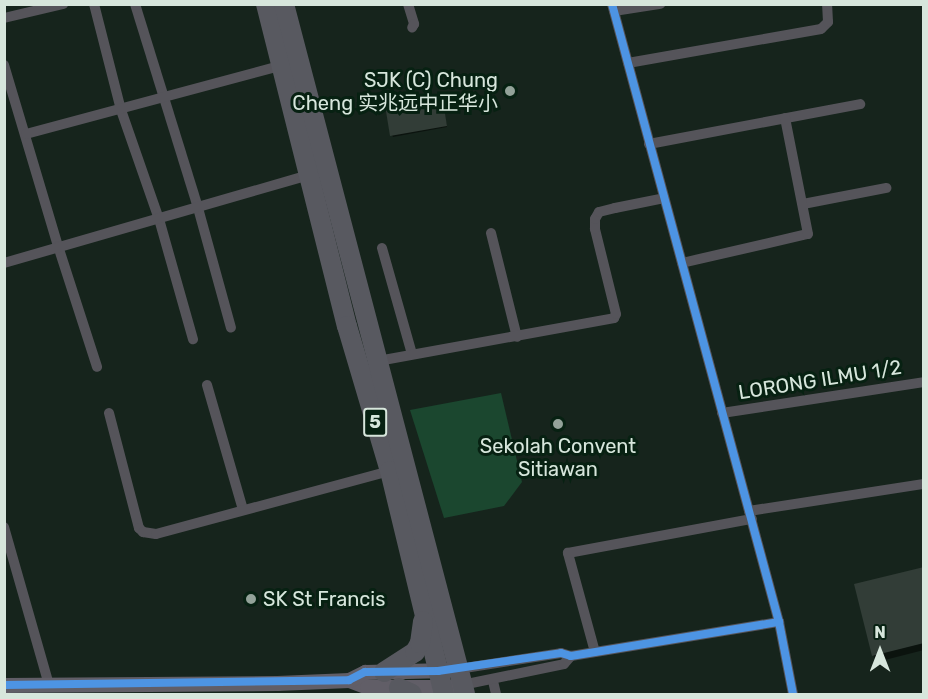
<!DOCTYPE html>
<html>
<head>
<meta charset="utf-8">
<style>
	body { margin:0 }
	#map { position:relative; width:928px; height:699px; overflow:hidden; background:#16241c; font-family:Rubik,"Noto Sans SC",sans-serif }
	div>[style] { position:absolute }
	.green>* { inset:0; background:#1b472f }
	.shadow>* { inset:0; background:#0007 }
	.building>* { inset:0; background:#323d37 }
	.street>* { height:10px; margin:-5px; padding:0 5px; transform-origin:5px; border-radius:5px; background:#55545a }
	.secondary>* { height:15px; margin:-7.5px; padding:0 7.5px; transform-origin:7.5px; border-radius:7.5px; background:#615e67 }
	.highway>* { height:20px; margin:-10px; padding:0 10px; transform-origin:10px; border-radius:10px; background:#585960 }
	.cycleway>* { height:8px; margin:-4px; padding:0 4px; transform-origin:4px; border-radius:4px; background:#4d94e3 }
	.dots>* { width:16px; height:16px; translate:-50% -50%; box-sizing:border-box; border:3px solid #072112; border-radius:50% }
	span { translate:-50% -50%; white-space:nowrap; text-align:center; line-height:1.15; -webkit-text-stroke:6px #072112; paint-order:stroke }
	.shield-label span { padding:2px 4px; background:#072112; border:2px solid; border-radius:4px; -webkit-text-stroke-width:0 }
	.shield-label { font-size:18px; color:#d7e6dc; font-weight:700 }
	.poi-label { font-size:20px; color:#d7e6dc }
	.right { translate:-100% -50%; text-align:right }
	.left { translate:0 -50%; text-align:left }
	.street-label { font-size:20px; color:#d7e6dc }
	.frame { position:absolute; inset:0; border:6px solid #d7e6dc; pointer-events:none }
	.north { position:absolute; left:850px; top:621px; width:60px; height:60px; -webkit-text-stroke:4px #072112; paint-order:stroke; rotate:0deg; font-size:16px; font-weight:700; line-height:24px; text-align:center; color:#d7e6dc }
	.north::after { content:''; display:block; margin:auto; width:21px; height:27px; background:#d7e6dc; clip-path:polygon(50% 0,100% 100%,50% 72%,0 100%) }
</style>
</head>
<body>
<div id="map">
	<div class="green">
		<div style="clip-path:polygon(501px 393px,522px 482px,504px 506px,444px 518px,410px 410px)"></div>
	</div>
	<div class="shadow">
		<div style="clip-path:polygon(442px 99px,447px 127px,393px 137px,392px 135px)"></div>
		<div style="clip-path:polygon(924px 568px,924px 650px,877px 662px,873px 655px)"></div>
	</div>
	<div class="building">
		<div style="clip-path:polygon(442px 95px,447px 126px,390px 136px,385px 105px)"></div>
		<div style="clip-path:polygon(924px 567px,924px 643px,872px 656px,854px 584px)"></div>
	</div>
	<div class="street">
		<div style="left:94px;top:4px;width:109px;rotate:75.7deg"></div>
		<div style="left:121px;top:110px;width:115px;rotate:70.8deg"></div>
		<div style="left:159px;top:219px;width:125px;rotate:74.2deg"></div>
		<div style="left:135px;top:4px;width:214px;rotate:72.8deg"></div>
		<div style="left:198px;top:208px;width:124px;rotate:74.6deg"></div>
		<div style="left:408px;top:4px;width:21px;rotate:73deg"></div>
		<div style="left:414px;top:24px;width:4px;rotate:117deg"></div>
		<div style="left:612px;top:4px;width:640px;rotate:74.88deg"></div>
		<div style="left:779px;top:622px;width:73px;rotate:79deg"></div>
		<div style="left:614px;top:11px;width:47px;rotate:-8.7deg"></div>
		<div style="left:4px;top:18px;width:61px;rotate:-13.3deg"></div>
		<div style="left:628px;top:63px;width:196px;rotate:-10deg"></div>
		<div style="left:821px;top:29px;width:10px;rotate:-45deg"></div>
		<div style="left:828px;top:22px;width:18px;rotate:-93deg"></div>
		<div style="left:4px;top:65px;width:189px;rotate:73.4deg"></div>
		<div style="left:58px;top:246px;width:127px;rotate:72.1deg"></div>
		<div style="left:26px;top:134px;width:266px;rotate:-15deg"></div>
		<div style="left:649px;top:144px;width:215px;rotate:-10.7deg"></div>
		<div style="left:803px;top:204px;width:85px;rotate:-10.9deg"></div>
		<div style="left:491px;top:233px;width:107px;rotate:76deg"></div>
		<div style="left:382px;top:248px;width:110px;rotate:74.2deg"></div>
		<div style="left:4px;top:263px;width:316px;rotate:-16.1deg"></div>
		<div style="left:682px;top:263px;width:129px;rotate:-13deg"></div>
		<div style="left:808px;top:234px;width:118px;rotate:-101.2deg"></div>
		<div style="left:378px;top:361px;width:240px;rotate:-10.3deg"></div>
		<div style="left:614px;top:318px;width:4px;rotate:-63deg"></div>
		<div style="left:616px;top:314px;width:88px;rotate:-103.9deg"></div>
		<div style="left:595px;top:229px;width:10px;rotate:-90deg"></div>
		<div style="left:595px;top:219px;width:8px;rotate:-60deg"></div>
		<div style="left:599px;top:212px;width:16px;rotate:-14deg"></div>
		<div style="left:615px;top:208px;width:50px;rotate:-11.5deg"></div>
		<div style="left:207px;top:385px;width:130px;rotate:73.9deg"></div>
		<div style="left:109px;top:413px;width:119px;rotate:75.4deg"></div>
		<div style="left:139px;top:528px;width:6px;rotate:45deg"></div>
		<div style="left:143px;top:532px;width:13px;rotate:9deg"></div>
		<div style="left:156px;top:534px;width:242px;rotate:-15.1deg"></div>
		<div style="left:722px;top:413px;width:204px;rotate:-8.7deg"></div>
		<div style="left:749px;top:511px;width:177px;rotate:-8.8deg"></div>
		<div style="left:4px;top:527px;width:164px;rotate:74.1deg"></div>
		<div style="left:595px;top:652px;width:103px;rotate:-105.3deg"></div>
		<div style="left:568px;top:553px;width:187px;rotate:-10.5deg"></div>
		<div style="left:458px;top:669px;width:104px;rotate:-8.8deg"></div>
		<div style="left:561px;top:653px;width:10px;rotate:17deg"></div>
		<div style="left:571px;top:656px;width:211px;rotate:-9.3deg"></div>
		<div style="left:493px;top:681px;width:13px;rotate:77deg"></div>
		<div style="left:462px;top:685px;width:104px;rotate:-11.6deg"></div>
		<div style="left:564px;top:664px;width:11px;rotate:-49deg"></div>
	</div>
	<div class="secondary">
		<div style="left:349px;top:680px;width:19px;rotate:21deg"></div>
		<div style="left:367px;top:687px;width:84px"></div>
		<div style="left:4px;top:685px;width:273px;rotate:-0.4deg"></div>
		<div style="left:277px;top:683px;width:72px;rotate:-2.4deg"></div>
		<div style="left:349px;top:680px;width:18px;rotate:-27deg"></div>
		<div style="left:365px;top:672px;width:82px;rotate:-1.4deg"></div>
	</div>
	<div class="highway">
		<div style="left:266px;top:4px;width:332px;rotate:75.9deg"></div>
		<div style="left:347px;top:326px;width:151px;rotate:73.5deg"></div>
		<div style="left:390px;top:471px;width:229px;rotate:76.4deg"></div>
		<div style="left:284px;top:4px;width:713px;rotate:75.3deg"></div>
		<div style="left:384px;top:672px;width:37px;rotate:-33deg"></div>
		<div style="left:415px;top:652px;width:10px;rotate:-61deg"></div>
		<div style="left:420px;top:643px;width:22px;rotate:-82deg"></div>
		<div style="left:399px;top:688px;width:14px;rotate:25deg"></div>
	</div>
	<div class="cycleway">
		<div style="left:612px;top:4px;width:640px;rotate:74.88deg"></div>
		<div style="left:779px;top:622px;width:73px;rotate:79deg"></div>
		<div style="left:4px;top:685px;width:345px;rotate:-0.8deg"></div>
		<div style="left:349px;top:680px;width:18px;rotate:-27deg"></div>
		<div style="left:365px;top:672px;width:73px;rotate:-0.8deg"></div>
		<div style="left:438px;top:671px;width:124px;rotate:-8.3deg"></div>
		<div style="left:561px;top:653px;width:10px;rotate:17deg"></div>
		<div style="left:571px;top:656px;width:211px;rotate:-9.3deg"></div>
	</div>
	<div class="dots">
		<div style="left:510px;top:91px;background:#93a299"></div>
		<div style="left:558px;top:424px;background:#93a299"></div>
		<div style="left:251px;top:599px;background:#93a299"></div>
	</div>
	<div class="shield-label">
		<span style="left:375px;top:422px">5</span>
	</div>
	<div class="poi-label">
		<span class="right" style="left:498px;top:92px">SJK (C) Chung<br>Cheng 实兆远中正华小</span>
		<span style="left:558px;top:458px">Sekolah Convent<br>Sitiawan</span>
		<span class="left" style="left:263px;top:599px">SK St Francis</span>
	</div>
	<div class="street-label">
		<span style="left:820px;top:380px;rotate:-9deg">LORONG ILMU 1/2</span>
	</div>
	<div class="frame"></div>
	<div class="north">N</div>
</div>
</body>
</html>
